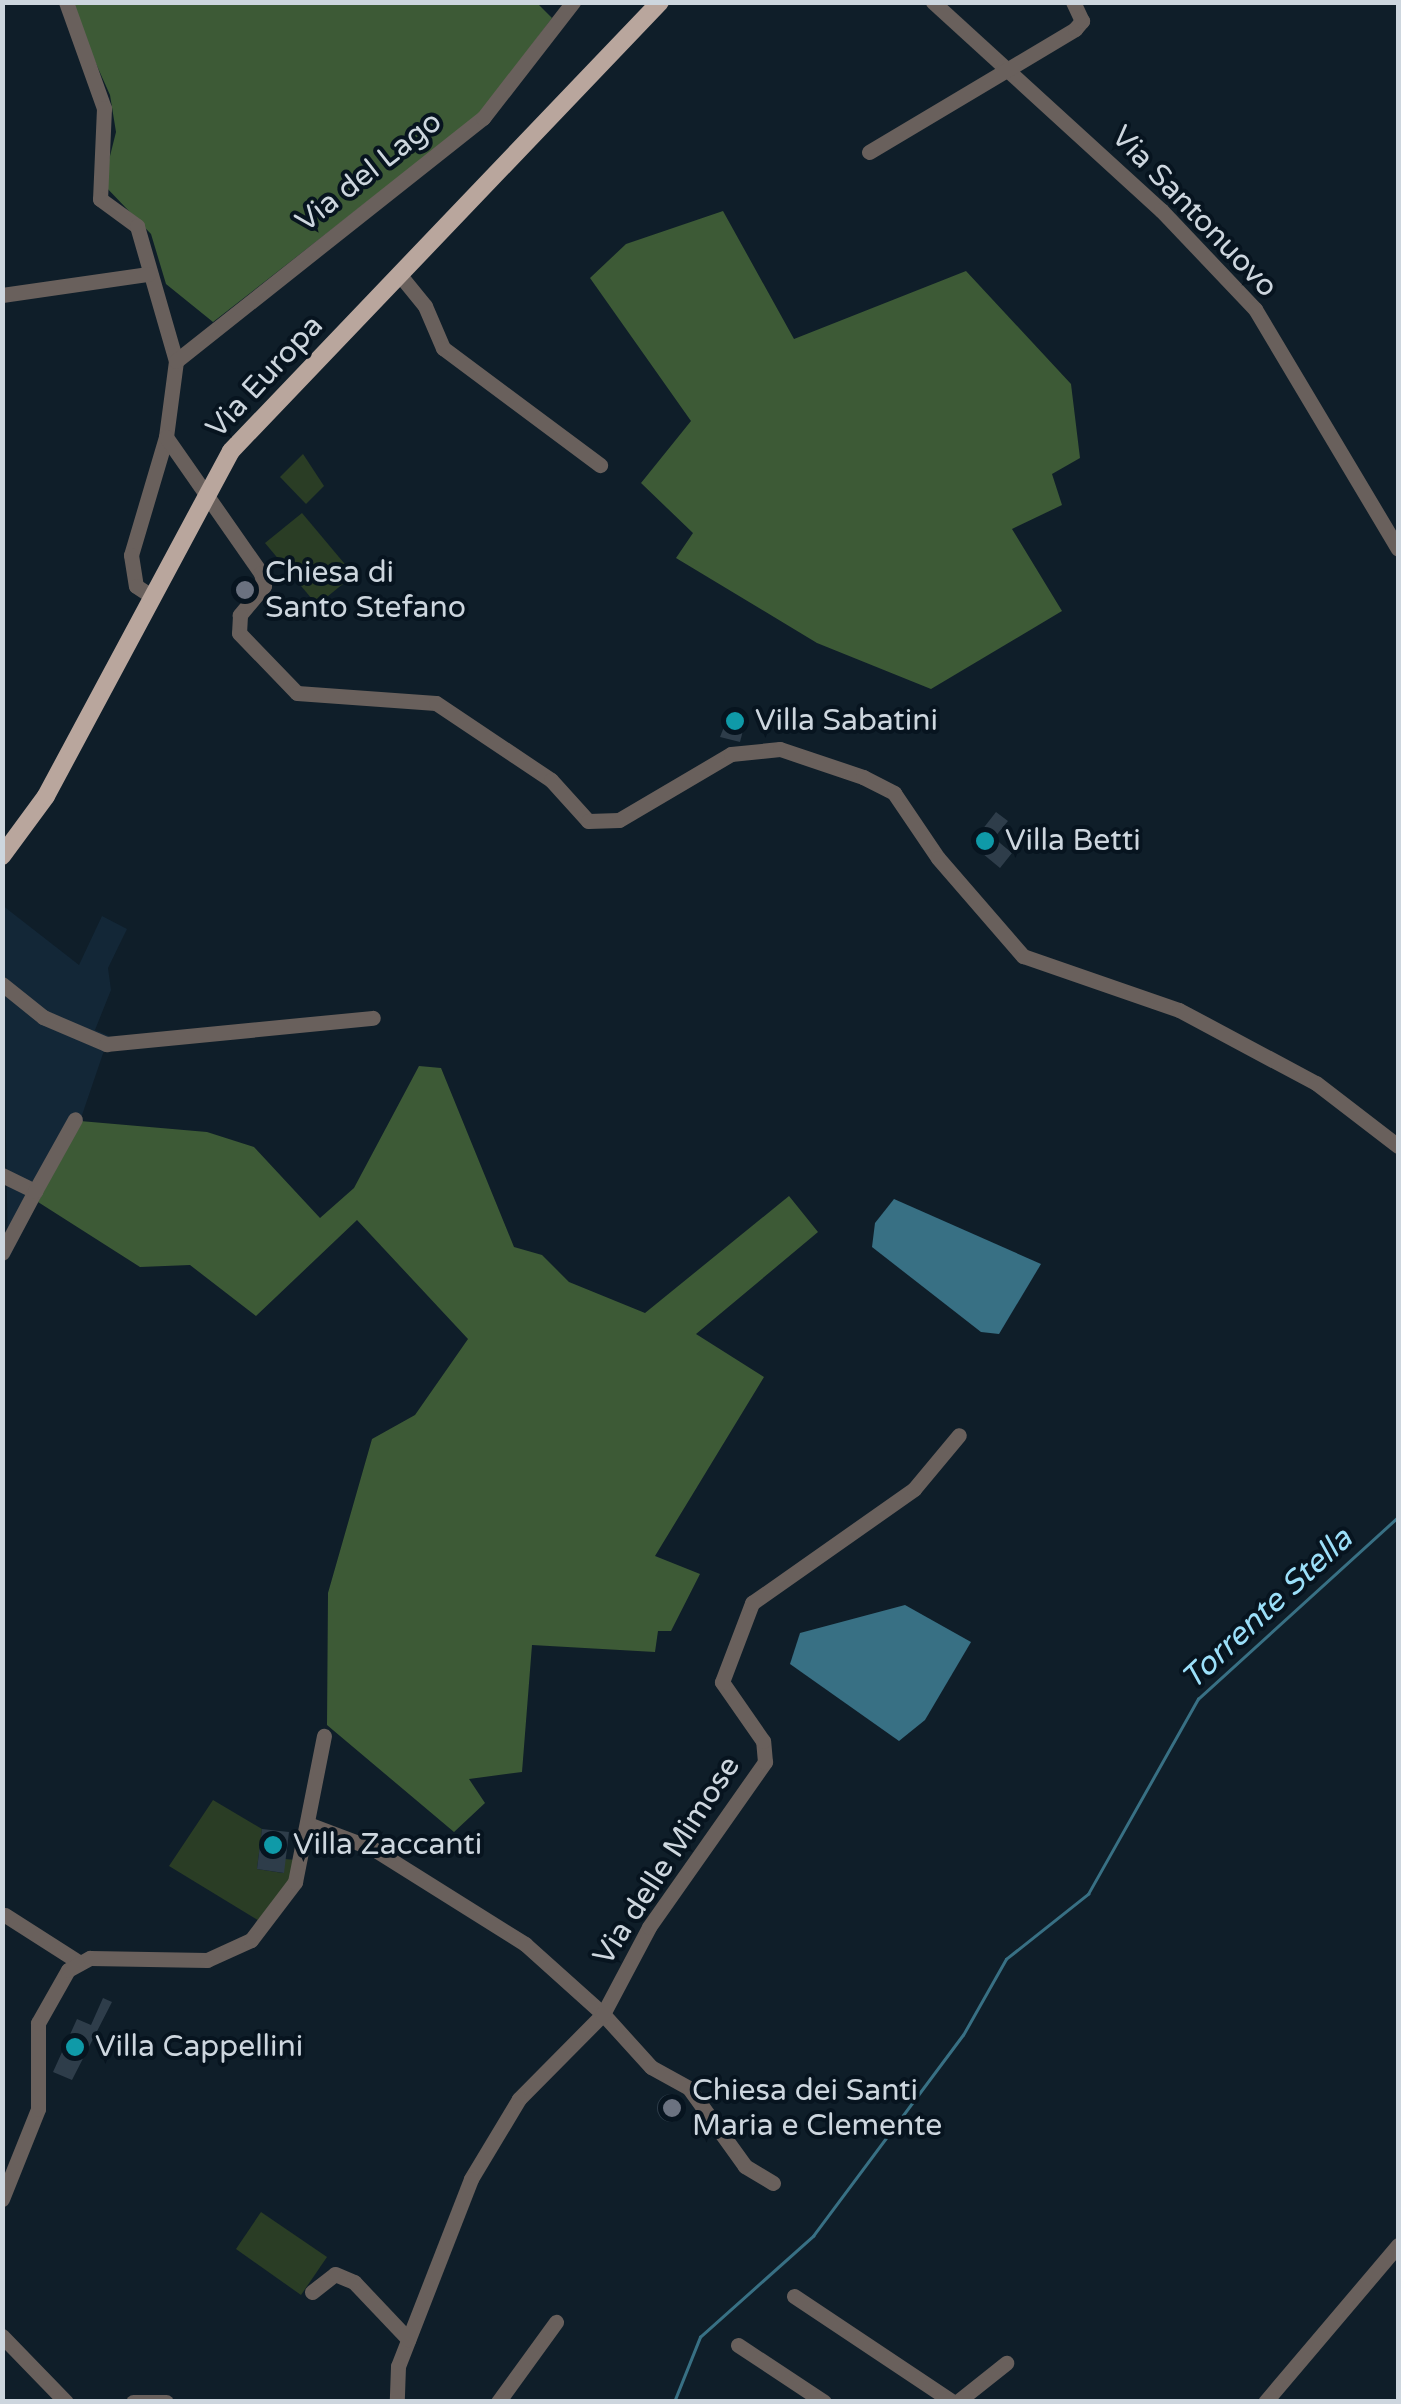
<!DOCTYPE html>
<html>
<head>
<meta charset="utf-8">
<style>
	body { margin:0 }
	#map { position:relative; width:1401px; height:2404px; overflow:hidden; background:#0f1e29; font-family:"Varela Round",sans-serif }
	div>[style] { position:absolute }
	.built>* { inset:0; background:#132737 }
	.green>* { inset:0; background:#2a3d25 }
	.forest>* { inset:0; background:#3d5a36 }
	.water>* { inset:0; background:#387084 }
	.stream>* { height:2.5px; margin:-1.25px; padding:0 1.25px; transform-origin:1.25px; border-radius:1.25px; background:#387084 }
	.building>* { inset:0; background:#2e3d4a }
	.round { border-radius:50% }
	.minor>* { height:15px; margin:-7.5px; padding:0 7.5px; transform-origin:7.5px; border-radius:7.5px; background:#69605c }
	.major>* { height:18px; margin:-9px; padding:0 9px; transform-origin:9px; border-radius:9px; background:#b9a69d }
	.dots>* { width:28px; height:28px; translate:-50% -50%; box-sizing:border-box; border:5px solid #07141f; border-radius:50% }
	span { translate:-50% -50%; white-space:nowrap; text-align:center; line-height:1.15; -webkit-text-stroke:8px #07141f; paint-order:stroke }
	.street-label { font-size:30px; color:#cdd6de }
	.poi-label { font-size:30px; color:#cdd6de }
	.left { translate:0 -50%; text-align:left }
	.water-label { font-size:32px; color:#9bdff9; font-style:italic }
	.frame { position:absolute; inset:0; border:5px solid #cdd6de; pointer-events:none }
</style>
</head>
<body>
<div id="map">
	<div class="built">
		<div style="clip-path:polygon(2px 905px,79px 965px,102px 916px,127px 929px,108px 968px,111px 990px,95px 1030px,109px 1036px,80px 1121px,8px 1260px)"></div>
	</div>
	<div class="green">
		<div style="clip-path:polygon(303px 454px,324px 486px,306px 504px,280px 477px)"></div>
		<div style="clip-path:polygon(302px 513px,354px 575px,317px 605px,265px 543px)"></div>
		<div style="clip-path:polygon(213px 1800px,262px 1829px,257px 1869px,283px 1873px,285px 1859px,296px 1860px,291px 1883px,261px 1922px,169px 1866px)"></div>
		<div style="clip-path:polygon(261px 2212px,327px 2257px,301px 2295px,236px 2249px)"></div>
	</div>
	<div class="forest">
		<div style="clip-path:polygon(536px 2px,552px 18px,482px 112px,213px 322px,166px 284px,151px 234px,103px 184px,116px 132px,110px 95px,69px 3px)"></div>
		<div style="clip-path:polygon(723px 211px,794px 339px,966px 271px,1071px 384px,1080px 458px,1052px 474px,1062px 505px,1012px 529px,1062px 611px,931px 689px,817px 643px,676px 558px,693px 533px,641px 483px,691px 421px,590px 278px,626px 244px)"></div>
		<div style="clip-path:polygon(419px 1066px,441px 1068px,514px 1247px,542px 1255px,569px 1282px,645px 1313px,789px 1196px,818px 1232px,696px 1334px,764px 1377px,655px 1556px,700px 1574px,671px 1631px,658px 1631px,655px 1652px,532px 1645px,522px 1772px,469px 1779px,485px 1803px,454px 1832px,327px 1725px,328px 1593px,372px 1439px,415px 1415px,468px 1339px,357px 1220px,256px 1316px,190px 1265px,140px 1267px,38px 1202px,80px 1121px,207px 1132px,254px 1147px,320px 1218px,354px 1188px)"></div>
	</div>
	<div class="water">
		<div style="clip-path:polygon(894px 1199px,1041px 1264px,999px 1334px,981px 1332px,872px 1247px,875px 1223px)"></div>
		<div style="clip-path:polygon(905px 1605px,971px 1642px,925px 1720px,899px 1741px,790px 1664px,800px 1633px)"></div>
	</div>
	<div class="stream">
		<div style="left:674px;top:2402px;width:70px;rotate:-68.2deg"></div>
		<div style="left:700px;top:2337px;width:152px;rotate:-41.8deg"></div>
		<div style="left:813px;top:2236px;width:251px;rotate:-53.3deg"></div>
		<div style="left:963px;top:2035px;width:87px;rotate:-60.5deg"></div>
		<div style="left:1006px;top:1959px;width:105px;rotate:-38.4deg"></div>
		<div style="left:1088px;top:1894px;width:224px;rotate:-60.6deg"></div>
		<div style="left:1198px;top:1699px;width:270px;rotate:-42.3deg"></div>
	</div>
	<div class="building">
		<div style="clip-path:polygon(731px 709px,747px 715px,740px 742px,720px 737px)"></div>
		<div style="clip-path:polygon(996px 812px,1008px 821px,994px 838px,1012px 853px,1000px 868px,971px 844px)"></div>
		<div style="clip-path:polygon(262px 1829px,289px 1832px,284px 1873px,257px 1869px)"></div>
		<div style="clip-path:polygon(103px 1998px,112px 2002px,72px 2080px,53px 2072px,77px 2019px,91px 2025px)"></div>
		<div class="round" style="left:657px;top:2094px;width:28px;height:28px"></div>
	</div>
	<div class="minor">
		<div style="left:66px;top:2px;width:113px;rotate:70.3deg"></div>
		<div style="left:104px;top:108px;width:91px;rotate:92.5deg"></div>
		<div style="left:100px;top:199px;width:46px;rotate:36.1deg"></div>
		<div style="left:137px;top:226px;width:141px;rotate:73.9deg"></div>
		<div style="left:176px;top:361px;width:77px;rotate:97.5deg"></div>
		<div style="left:166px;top:437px;width:123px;rotate:106.5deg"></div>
		<div style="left:131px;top:555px;width:31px;rotate:81deg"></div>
		<div style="left:136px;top:586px;width:20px;rotate:33deg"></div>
		<div style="left:933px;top:2px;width:309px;rotate:42.4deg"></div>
		<div style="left:1161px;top:210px;width:137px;rotate:46.5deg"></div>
		<div style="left:1255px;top:309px;width:279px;rotate:59.2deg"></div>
		<div style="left:869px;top:152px;width:240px;rotate:-30.8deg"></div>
		<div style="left:1075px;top:29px;width:11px;rotate:-49deg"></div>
		<div style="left:1082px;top:21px;width:21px;rotate:-115deg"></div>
		<div style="left:399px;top:274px;width:41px;rotate:50.9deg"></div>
		<div style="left:425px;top:306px;width:46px;rotate:66.8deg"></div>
		<div style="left:443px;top:348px;width:196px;rotate:36.7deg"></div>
		<div style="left:2px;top:295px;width:148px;rotate:-8.2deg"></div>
		<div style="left:176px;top:361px;width:392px;rotate:-38.4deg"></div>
		<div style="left:483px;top:118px;width:147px;rotate:-52.2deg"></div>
		<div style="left:166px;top:437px;width:166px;rotate:55.1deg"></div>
		<div style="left:261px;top:573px;width:13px;rotate:77deg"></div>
		<div style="left:264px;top:586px;width:38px;rotate:130deg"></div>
		<div style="left:240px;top:615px;width:18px;rotate:93deg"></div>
		<div style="left:239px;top:633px;width:83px;rotate:46deg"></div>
		<div style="left:297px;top:693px;width:139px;rotate:4.1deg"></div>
		<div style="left:436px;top:703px;width:138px;rotate:33.8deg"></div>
		<div style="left:551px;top:780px;width:55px;rotate:47.9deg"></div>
		<div style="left:588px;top:821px;width:31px;rotate:-2deg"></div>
		<div style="left:619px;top:820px;width:130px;rotate:-30.5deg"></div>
		<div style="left:731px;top:754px;width:49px;rotate:-5.8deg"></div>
		<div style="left:780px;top:749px;width:88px;rotate:18.6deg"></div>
		<div style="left:863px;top:777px;width:35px;rotate:27deg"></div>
		<div style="left:894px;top:793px;width:78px;rotate:55.9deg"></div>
		<div style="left:938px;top:858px;width:130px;rotate:49.1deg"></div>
		<div style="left:1023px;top:956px;width:165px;rotate:19.1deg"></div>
		<div style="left:1179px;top:1010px;width:155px;rotate:28.1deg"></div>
		<div style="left:1316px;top:1083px;width:103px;rotate:37.5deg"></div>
		<div style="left:2px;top:984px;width:53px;rotate:38.8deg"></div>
		<div style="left:43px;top:1017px;width:69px;rotate:23.2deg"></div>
		<div style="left:106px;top:1044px;width:268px;rotate:-5.6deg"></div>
		<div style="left:2px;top:1175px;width:37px;rotate:26deg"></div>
		<div style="left:35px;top:1191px;width:70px;rotate:118deg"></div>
		<div style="left:35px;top:1191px;width:82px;rotate:-60.9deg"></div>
		<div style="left:308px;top:1824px;width:68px;rotate:20.6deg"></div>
		<div style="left:372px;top:1848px;width:181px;rotate:32.1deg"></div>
		<div style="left:525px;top:1944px;width:105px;rotate:41.9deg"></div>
		<div style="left:603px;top:2014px;width:120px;rotate:134.7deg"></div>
		<div style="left:519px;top:2099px;width:93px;rotate:121deg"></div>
		<div style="left:471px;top:2179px;width:201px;rotate:111.3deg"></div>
		<div style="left:398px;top:2366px;width:36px;rotate:92deg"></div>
		<div style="left:5px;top:1915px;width:85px;rotate:32.6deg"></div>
		<div style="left:773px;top:2183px;width:33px;rotate:-149deg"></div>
		<div style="left:745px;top:2166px;width:96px;rotate:-125.7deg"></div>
		<div style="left:689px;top:2088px;width:43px;rotate:-151.1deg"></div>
		<div style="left:651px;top:2067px;width:72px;rotate:-132.2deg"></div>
		<div style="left:603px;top:2014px;width:98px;rotate:-62.1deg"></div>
		<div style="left:649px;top:1927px;width:202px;rotate:-54.9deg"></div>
		<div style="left:765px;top:1762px;width:21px;rotate:-95deg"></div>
		<div style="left:763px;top:1741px;width:72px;rotate:-124.8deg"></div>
		<div style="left:722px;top:1682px;width:85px;rotate:-69.2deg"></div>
		<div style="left:752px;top:1603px;width:198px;rotate:-35.1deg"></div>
		<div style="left:914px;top:1489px;width:70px;rotate:-50.2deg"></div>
		<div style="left:2px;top:2199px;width:97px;rotate:-68.2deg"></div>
		<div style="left:38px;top:2109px;width:86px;rotate:-90deg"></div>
		<div style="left:38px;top:2023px;width:61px;rotate:-60.5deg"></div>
		<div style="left:68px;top:1970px;width:25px;rotate:-29deg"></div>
		<div style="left:90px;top:1958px;width:117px;rotate:1deg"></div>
		<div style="left:207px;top:1960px;width:48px;rotate:-24.4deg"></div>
		<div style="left:251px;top:1940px;width:73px;rotate:-52.8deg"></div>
		<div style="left:295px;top:1882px;width:149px;rotate:-78.8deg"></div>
		<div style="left:312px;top:2292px;width:29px;rotate:-38deg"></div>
		<div style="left:335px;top:2274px;width:21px;rotate:23deg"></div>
		<div style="left:354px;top:2282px;width:79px;rotate:46.5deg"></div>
		<div style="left:794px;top:2296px;width:191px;rotate:33.7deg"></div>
		<div style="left:2px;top:2336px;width:92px;rotate:45.9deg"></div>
		<div style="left:738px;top:2345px;width:103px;rotate:33.5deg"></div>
		<div style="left:133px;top:2402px;width:33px"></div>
		<div style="left:498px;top:2402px;width:99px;rotate:-54.1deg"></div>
		<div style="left:957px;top:2402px;width:63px;rotate:-38.5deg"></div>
		<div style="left:1265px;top:2402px;width:206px;rotate:-49.7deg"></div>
	</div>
	<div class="major">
		<div style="left:2px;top:856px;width:74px;rotate:-53.7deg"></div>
		<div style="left:46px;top:796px;width:391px;rotate:-61.8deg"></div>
		<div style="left:231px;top:451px;width:621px;rotate:-46.3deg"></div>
	</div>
	<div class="dots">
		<div style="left:245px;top:590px;background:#6b7280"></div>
		<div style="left:735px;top:721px;background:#0f9aa8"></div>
		<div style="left:985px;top:841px;background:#0f9aa8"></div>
		<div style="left:273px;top:1845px;background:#0f9aa8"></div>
		<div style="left:75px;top:2047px;background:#0f9aa8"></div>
		<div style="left:672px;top:2108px;background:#6b7280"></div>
	</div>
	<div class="street-label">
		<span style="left:369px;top:172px;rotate:-38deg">Via del Lago</span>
		<span style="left:1194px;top:212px;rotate:46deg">Via Santonuovo</span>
		<span style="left:265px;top:377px;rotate:-47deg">Via Europa</span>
		<span style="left:667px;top:1861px;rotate:-57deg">Via delle Mimose</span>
	</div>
	<div class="poi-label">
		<span class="left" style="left:265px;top:590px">Chiesa di<br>Santo Stefano</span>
		<span class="left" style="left:755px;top:721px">Villa Sabatini</span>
		<span class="left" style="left:1005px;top:841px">Villa Betti</span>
		<span class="left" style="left:293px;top:1845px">Villa Zaccanti</span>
		<span class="left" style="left:95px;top:2047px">Villa Cappellini</span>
		<span class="left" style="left:692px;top:2108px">Chiesa dei Santi<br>Maria e Clemente</span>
	</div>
	<div class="water-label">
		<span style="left:1267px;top:1609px;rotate:-43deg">Torrente Stella</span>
	</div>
	<div class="frame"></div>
</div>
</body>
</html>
